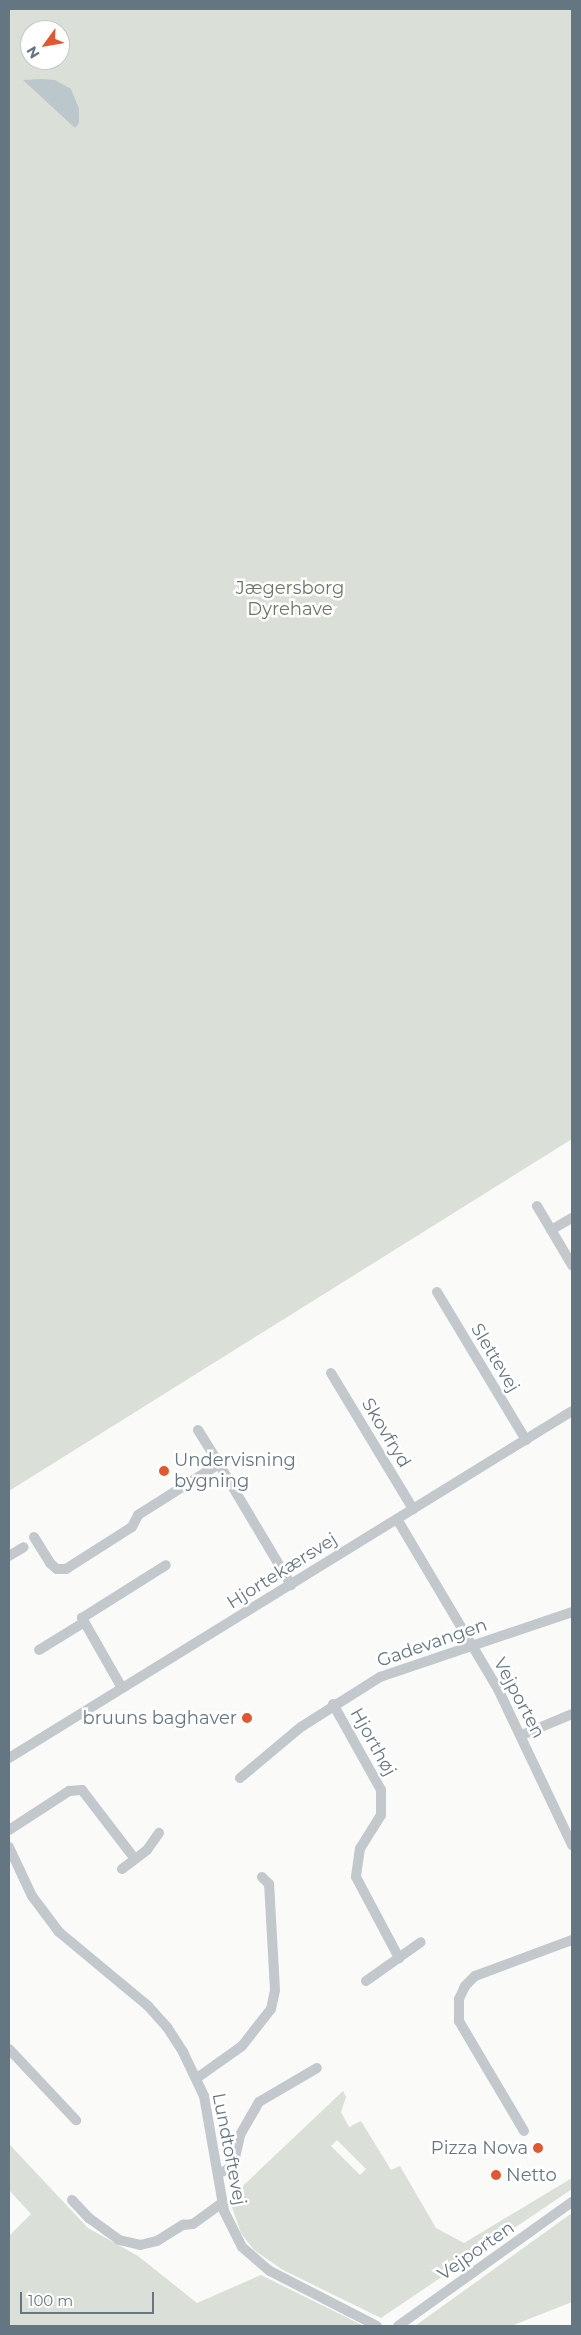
<!DOCTYPE html>
<html>
<head>
<meta charset="utf-8">
<style>
	body { margin:0 }
	#map { position:relative; width:581px; height:2335px; overflow:hidden; background:#fafaf8; font-family:Montserrat,sans-serif }
	div>[style] { position:absolute }
	.green>* { inset:0; background:#dadfd7 }
	.water>* { inset:0; background:#bbc7cb }
	.minor>* { height:10px; margin:-5px; padding:0 5px; transform-origin:5px; border-radius:5px; background:#c3c8cc }
	.dots>* { width:14px; height:14px; translate:-50% -50%; box-sizing:border-box; border:2px solid #fff; border-radius:50% }
	span { translate:-50% -50%; white-space:nowrap; text-align:center; line-height:1.15; -webkit-text-stroke:5px #fff; paint-order:stroke }
	.park-label { font-size:18px; color:#687a64 }
	.street-label { font-size:18px; color:#657683 }
	.poi-label { font-size:18px; color:#657683 }
	.left { translate:0 -50%; text-align:left }
	.right { translate:-100% -50%; text-align:right }
	.frame { position:absolute; inset:0; border:10px solid #657683; pointer-events:none }
	.north { position:absolute; left:20px; top:20px; width:50px; height:50px; box-sizing:border-box; background:#fff; border:1px solid #c1c8cd; border-radius:50%; rotate:238deg; font-size:14px; font-weight:700; line-height:20px; text-align:center; color:#657683 }
	.north::after { content:''; display:block; margin:auto; width:18px; height:22px; background:#e4572e; clip-path:polygon(50% 0,100% 100%,50% 72%,0 100%) }
	.scale { position:absolute; left:20px; top:2292px; width:134px; height:22px; box-sizing:border-box; border:2px solid #657683; border-top:0; padding-left:6px; font-size:15px; line-height:18px; white-space:nowrap; color:#657683; -webkit-text-stroke:4px #fff; paint-order:stroke }
</style>
</head>
<body>
<div id="map">
	<div class="green">
		<div style="clip-path:polygon(evenodd,9px 9px,572px 9px,572px 1139px,9px 1491px,9px 9px,30px 30px,60px 30px,60px 60px,30px 60px,30px 30px)"></div>
		<div style="clip-path:polygon(evenodd,343px 2091px,346px 2097px,341px 2112px,349px 2127px,361px 2121px,391px 2170px,400px 2166px,436px 2228px,464px 2243px,572px 2178px,572px 2189px,381px 2318px,283px 2270px,254px 2250px,241px 2233px,229px 2199px,343px 2091px,337px 2140px,366px 2169px,360px 2175px,331px 2146px,337px 2140px)"></div>
		<div style="clip-path:polygon(9px 2144px,88px 2228px,138px 2256px,197px 2303px,261px 2275px,364px 2326px,9px 2326px,9px 2236px,31px 2214px,9px 2190px)"></div>
		<div style="clip-path:polygon(572px 2213px,572px 2302px,511px 2326px,415px 2326px)"></div>
	</div>
	<div class="water">
		<div style="clip-path:polygon(41px 79px,55px 80px,71px 89px,79px 109px,79px 123px,75px 128px,23px 80px)"></div>
	</div>
	<div class="minor">
		<div style="left:537px;top:1206px;width:69px;rotate:59.3deg"></div>
		<div style="left:551px;top:1230px;width:24px;rotate:-30deg"></div>
		<div style="left:437px;top:1292px;width:173px;rotate:59deg"></div>
		<div style="left:331px;top:1373px;width:159px;rotate:58.9deg"></div>
		<div style="left:198px;top:1430px;width:40px;rotate:58deg"></div>
		<div style="left:397px;top:1519px;width:198px;rotate:59.3deg"></div>
		<div style="left:498px;top:1689px;width:173px;rotate:64.6deg"></div>
		<div style="left:34px;top:1537px;width:31px;rotate:58deg"></div>
		<div style="left:50px;top:1563px;width:9px;rotate:41deg"></div>
		<div style="left:57px;top:1569px;width:9px"></div>
		<div style="left:66px;top:1569px;width:78px;rotate:-32.5deg"></div>
		<div style="left:132px;top:1527px;width:13px;rotate:-63deg"></div>
		<div style="left:138px;top:1515px;width:96px;rotate:-32.2deg"></div>
		<div style="left:219px;top:1464px;width:141px;rotate:59.2deg"></div>
		<div style="left:9px;top:1556px;width:17px;rotate:-31deg"></div>
		<div style="left:39px;top:1650px;width:52px;rotate:-31.5deg"></div>
		<div style="left:122px;top:1688px;width:81px;rotate:-119.7deg"></div>
		<div style="left:82px;top:1618px;width:99px;rotate:-32.2deg"></div>
		<div style="left:333px;top:1704px;width:98px;rotate:60.8deg"></div>
		<div style="left:381px;top:1790px;width:25px;rotate:90deg"></div>
		<div style="left:381px;top:1815px;width:39px;rotate:122deg"></div>
		<div style="left:360px;top:1848px;width:29px;rotate:98deg"></div>
		<div style="left:356px;top:1877px;width:92px;rotate:62deg"></div>
		<div style="left:522px;top:1735px;width:54px;rotate:-22.8deg"></div>
		<div style="left:9px;top:1758px;width:661px;rotate:-31.65deg"></div>
		<div style="left:240px;top:1778px;width:80px;rotate:-39.9deg"></div>
		<div style="left:301px;top:1727px;width:93px;rotate:-32.3deg"></div>
		<div style="left:380px;top:1677px;width:203px;rotate:-18.7deg"></div>
		<div style="left:9px;top:1830px;width:72px;rotate:-33deg"></div>
		<div style="left:69px;top:1791px;width:13px;rotate:-4deg"></div>
		<div style="left:82px;top:1790px;width:87px;rotate:52.5deg"></div>
		<div style="left:9px;top:1847px;width:54px;rotate:64.9deg"></div>
		<div style="left:32px;top:1896px;width:45px;rotate:53.1deg"></div>
		<div style="left:59px;top:1932px;width:116px;rotate:39.7deg"></div>
		<div style="left:148px;top:2006px;width:28px;rotate:48deg"></div>
		<div style="left:167px;top:2027px;width:30px;rotate:57deg"></div>
		<div style="left:183px;top:2052px;width:49px;rotate:64.5deg"></div>
		<div style="left:204px;top:2096px;width:117px;rotate:80.1deg"></div>
		<div style="left:224px;top:2211px;width:40px;rotate:63.4deg"></div>
		<div style="left:242px;top:2247px;width:37px;rotate:41deg"></div>
		<div style="left:270px;top:2271px;width:120px;rotate:27.2deg"></div>
		<div style="left:122px;top:1869px;width:31px;rotate:-37deg"></div>
		<div style="left:147px;top:1850px;width:21px;rotate:-55deg"></div>
		<div style="left:366px;top:1981px;width:67px;rotate:-35.3deg"></div>
		<div style="left:9px;top:2049px;width:98px;rotate:46.7deg"></div>
		<div style="left:197px;top:2078px;width:55px;rotate:-35.4deg"></div>
		<div style="left:242px;top:2046px;width:47px;rotate:-51.9deg"></div>
		<div style="left:271px;top:2009px;width:19px;rotate:-78deg"></div>
		<div style="left:275px;top:1990px;width:106px;rotate:-93.2deg"></div>
		<div style="left:269px;top:1884px;width:10px;rotate:-135deg"></div>
		<div style="left:524px;top:2131px;width:128px;rotate:-120.6deg"></div>
		<div style="left:459px;top:2021px;width:22px;rotate:-90deg"></div>
		<div style="left:459px;top:1999px;width:14px;rotate:-65deg"></div>
		<div style="left:465px;top:1986px;width:14px;rotate:-45deg"></div>
		<div style="left:475px;top:1976px;width:103px;rotate:-20.4deg"></div>
		<div style="left:218px;top:2173px;width:9px;rotate:-18deg"></div>
		<div style="left:227px;top:2170px;width:11px;rotate:-49deg"></div>
		<div style="left:234px;top:2162px;width:28px;rotate:-77deg"></div>
		<div style="left:240px;top:2135px;width:38px;rotate:-60deg"></div>
		<div style="left:259px;top:2102px;width:67px;rotate:-30.4deg"></div>
		<div style="left:72px;top:2200px;width:25px;rotate:47deg"></div>
		<div style="left:89px;top:2218px;width:37px;rotate:36deg"></div>
		<div style="left:119px;top:2240px;width:22px;rotate:13deg"></div>
		<div style="left:140px;top:2245px;width:17px;rotate:-13deg"></div>
		<div style="left:157px;top:2241px;width:31px;rotate:-32deg"></div>
		<div style="left:183px;top:2225px;width:10px;rotate:-6deg"></div>
		<div style="left:193px;top:2224px;width:36px;rotate:-36deg"></div>
		<div style="left:398px;top:2326px;width:214px;rotate:-35.5deg"></div>
	</div>
	<div class="dots">
		<div style="left:164px;top:1471px;background:#e4572e"></div>
		<div style="left:247px;top:1718px;background:#e4572e"></div>
		<div style="left:538px;top:2148px;background:#e4572e"></div>
		<div style="left:496px;top:2175px;background:#e4572e"></div>
	</div>
	<div class="park-label">
		<span style="left:290px;top:599px">Jægersborg<br>Dyrehave</span>
	</div>
	<div class="street-label">
		<span style="left:495px;top:1358px;rotate:59deg">Slettevej</span>
		<span style="left:386px;top:1433px;rotate:59deg">Skovfryd</span>
		<span style="left:282px;top:1571px;rotate:-32deg">Hjortekærsvej</span>
		<span style="left:432px;top:1643px;rotate:-19deg">Gadevangen</span>
		<span style="left:519px;top:1698px;rotate:62deg">Vejporten</span>
		<span style="left:373px;top:1742px;rotate:61deg">Hjorthøj</span>
		<span style="left:229px;top:2149px;rotate:79deg">Lundtoftevej</span>
		<span style="left:476px;top:2251px;rotate:-35deg">Vejporten</span>
	</div>
	<div class="poi-label">
		<span class="left" style="left:174px;top:1471px">Undervisning<br>bygning</span>
		<span class="right" style="left:237px;top:1718px">bruuns baghaver</span>
		<span class="right" style="left:528px;top:2148px">Pizza Nova</span>
		<span class="left" style="left:506px;top:2175px">Netto</span>
	</div>
	<div class="frame"></div>
	<div class="north">N</div>
	<div class="scale">100 m</div>
</div>
</body>
</html>
